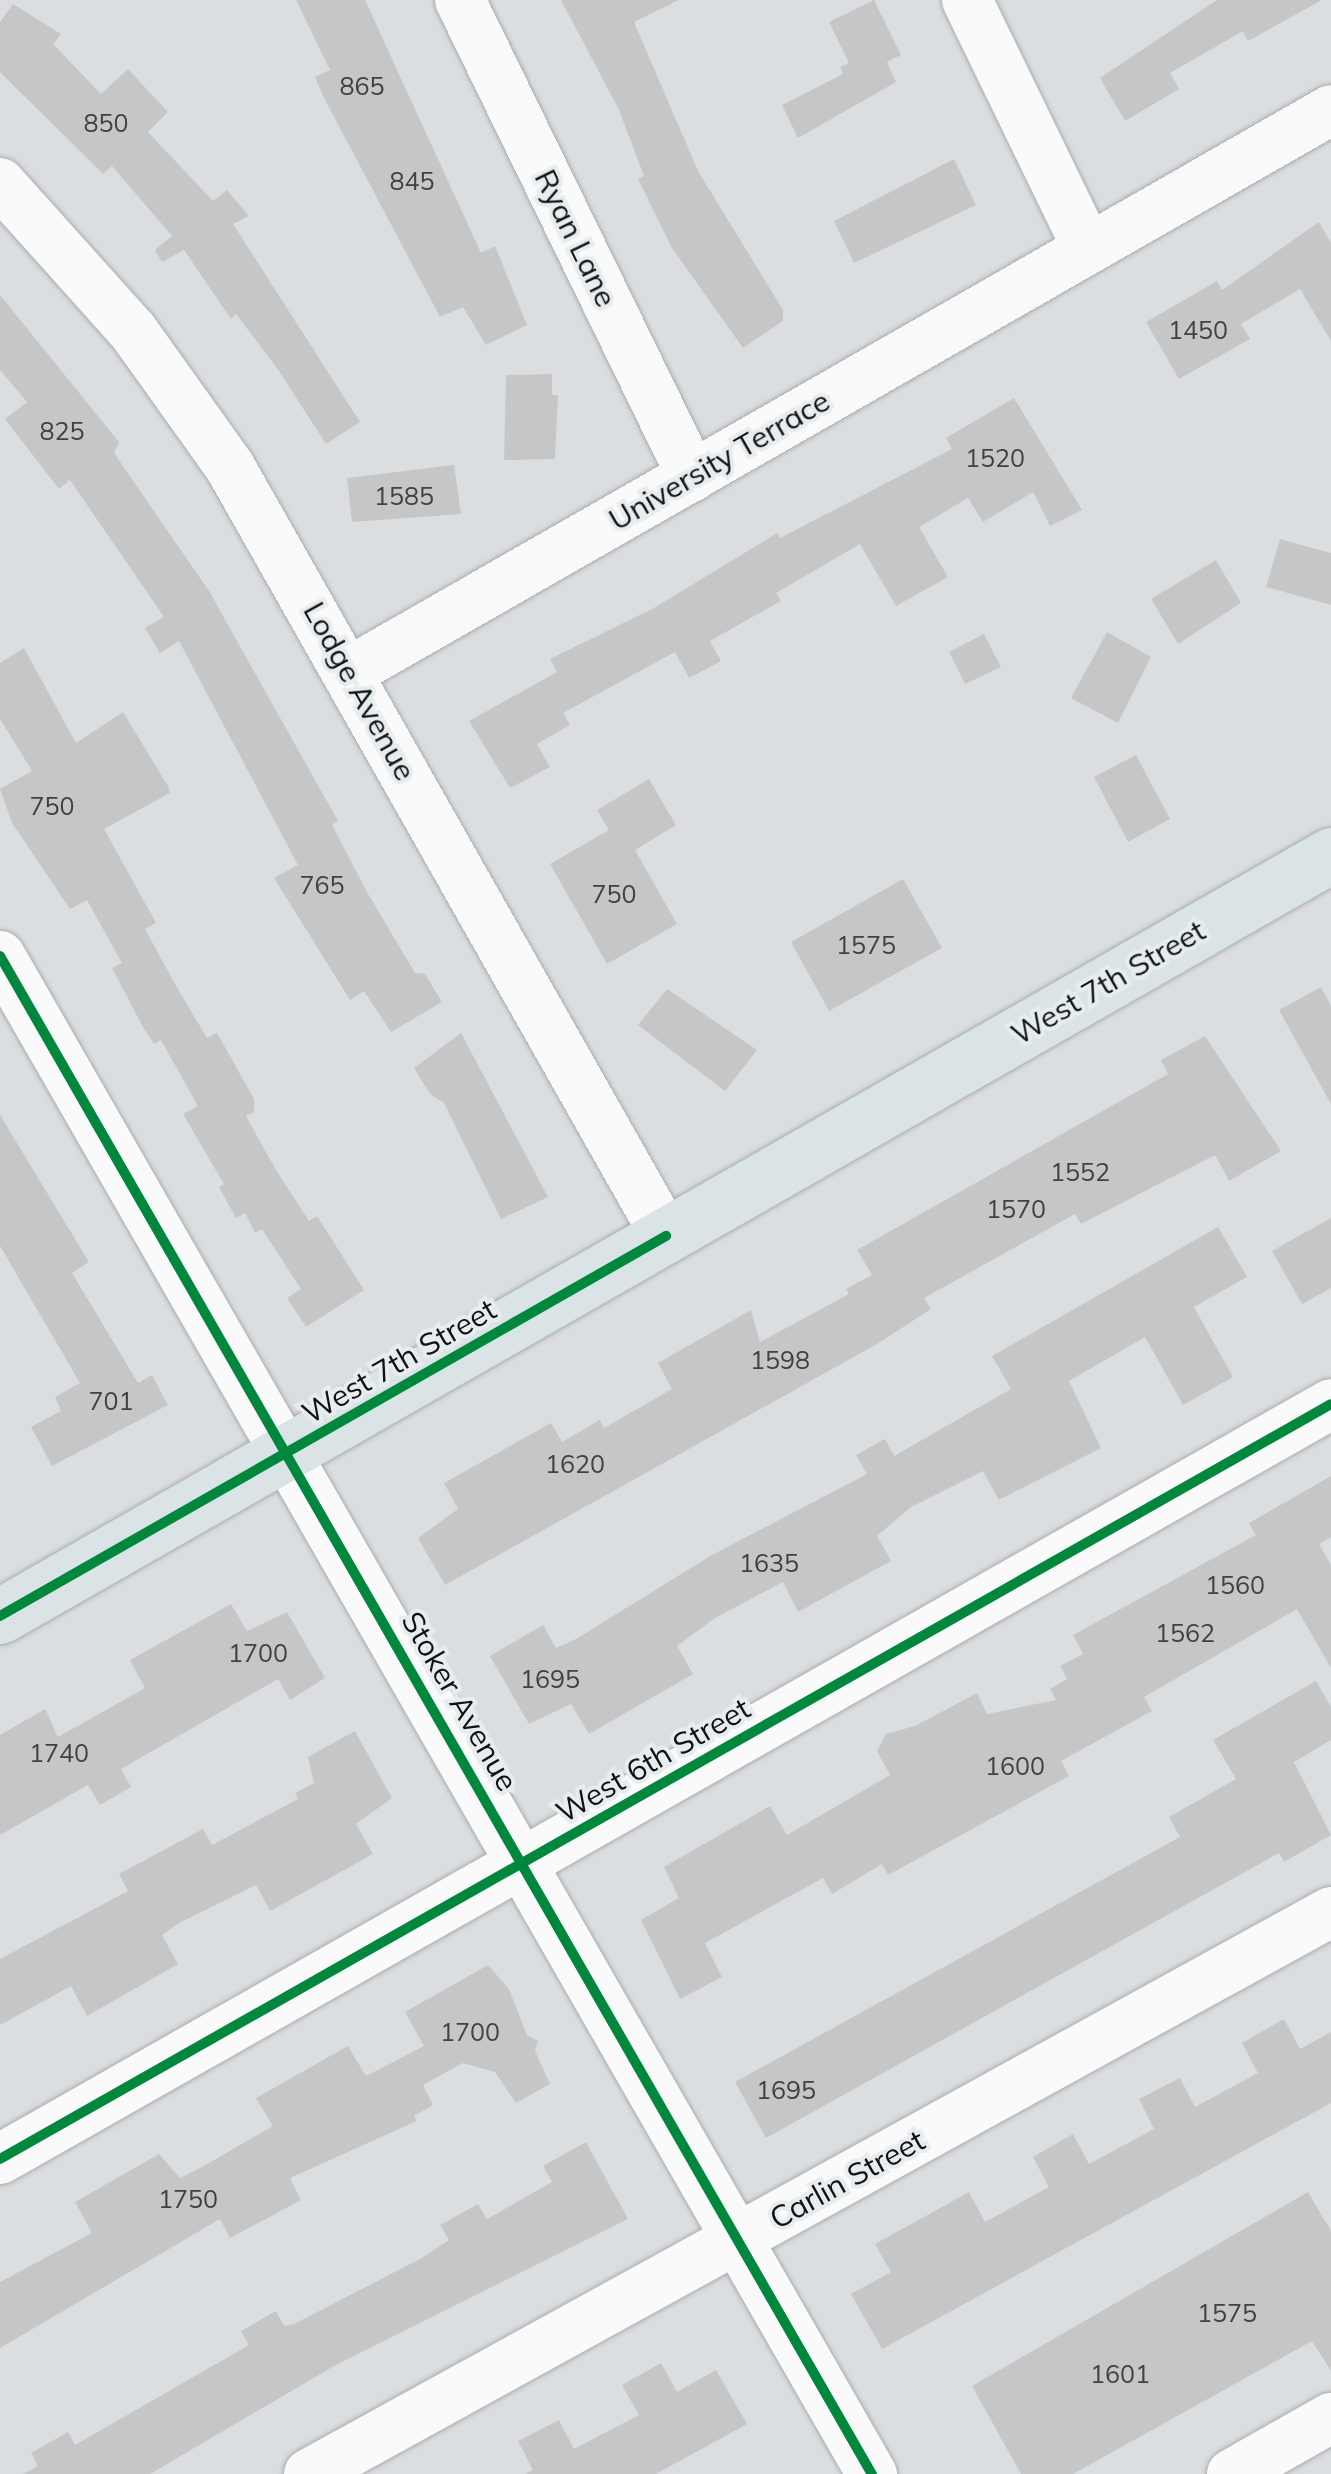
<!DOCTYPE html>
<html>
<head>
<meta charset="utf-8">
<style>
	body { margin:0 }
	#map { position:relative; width:1331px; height:2474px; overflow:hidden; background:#dbdee0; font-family:Mulish,sans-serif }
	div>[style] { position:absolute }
	.building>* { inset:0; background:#c6c6c7 }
	.roads { filter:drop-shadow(0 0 2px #aaacad) drop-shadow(0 0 2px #aaacad) }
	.minor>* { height:50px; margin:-25px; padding:0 25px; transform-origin:25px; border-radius:25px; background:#fafafa }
	.major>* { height:55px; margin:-27.5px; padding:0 27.5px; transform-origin:27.5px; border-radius:27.5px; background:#dae4e7 }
	.cycleway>* { height:10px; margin:-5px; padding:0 5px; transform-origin:5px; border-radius:5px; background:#00873e }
	span { translate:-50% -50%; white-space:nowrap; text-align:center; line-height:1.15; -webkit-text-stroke:8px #e7edef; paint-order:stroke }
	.number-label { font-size:25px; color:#404142 }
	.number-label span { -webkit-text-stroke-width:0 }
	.street-label { font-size:30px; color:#0f1112 }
</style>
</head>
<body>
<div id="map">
	<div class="building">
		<div style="clip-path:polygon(296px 0,365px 0,481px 253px,495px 246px,527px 325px,486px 345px,463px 307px,440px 317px,323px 96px,315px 77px,330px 70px)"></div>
		<div style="clip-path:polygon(561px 0,679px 0,634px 22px,698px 171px,783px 310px,783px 321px,743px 348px,672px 248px,638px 179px,644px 176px,619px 110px)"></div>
		<div style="clip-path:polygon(874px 0,901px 55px,887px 62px,896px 82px,798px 138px,782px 105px,843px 74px,840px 67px,849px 63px,829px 22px)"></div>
		<div style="clip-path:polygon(1217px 0,1322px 0,1248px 41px,1243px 31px,1170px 73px,1179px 89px,1125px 121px,1100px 78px)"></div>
		<div style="clip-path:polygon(13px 4px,61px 34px,53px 44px,101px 94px,128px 69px,168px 112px,148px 132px,213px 201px,227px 190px,249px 216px,233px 224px,360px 422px,326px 444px,277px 368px,236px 314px,231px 319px,184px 250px,162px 262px,155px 250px,172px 236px,112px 166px,103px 174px,0 72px,0 22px)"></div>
		<div style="clip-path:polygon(954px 159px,976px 205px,854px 263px,834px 221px)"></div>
		<div style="clip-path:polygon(1319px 222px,1331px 243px,1331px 341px,1300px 289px,1241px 324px,1250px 339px,1179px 379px,1146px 322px,1217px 281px,1222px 290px)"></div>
		<div style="clip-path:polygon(0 295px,119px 442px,114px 453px,209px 591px,338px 821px,332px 825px,367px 892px,415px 973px,425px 974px,442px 1002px,391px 1032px,364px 991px,350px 1000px,274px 878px,298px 865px,179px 641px,160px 653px,145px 628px,164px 617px,70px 480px,59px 489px,5px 419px,27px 402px,0 370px)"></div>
		<div style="clip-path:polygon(552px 374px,552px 395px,558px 395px,555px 459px,504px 460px,506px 375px)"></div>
		<div style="clip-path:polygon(1014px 398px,1082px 510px,1050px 526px,1033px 492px,983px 522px,968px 498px,919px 527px,948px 577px,896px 606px,860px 544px,776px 593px,781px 601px,710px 641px,721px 661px,689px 678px,675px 652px,563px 713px,570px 725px,537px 744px,550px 767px,510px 788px,469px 721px,557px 672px,550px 659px,654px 608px,777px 533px,780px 538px,952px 449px,946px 438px)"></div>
		<div style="clip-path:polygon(454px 465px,461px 514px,352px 522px,347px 478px)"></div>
		<div style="clip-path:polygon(1280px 539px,1331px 553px,1331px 605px,1266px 587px)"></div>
		<div style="clip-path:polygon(1216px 560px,1241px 603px,1178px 644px,1151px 599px)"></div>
		<div style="clip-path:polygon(1107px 632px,1151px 657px,1118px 723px,1071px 698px)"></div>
		<div style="clip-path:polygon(984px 634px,1001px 667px,965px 684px,949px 652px)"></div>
		<div style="clip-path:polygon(24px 648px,76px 743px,123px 712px,168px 786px,170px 793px,104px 829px,156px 923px,145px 929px,175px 984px,207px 1038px,217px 1033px,254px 1099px,254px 1112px,246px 1116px,276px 1170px,309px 1221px,317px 1216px,364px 1290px,306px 1327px,287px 1298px,301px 1289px,262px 1229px,255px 1233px,245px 1213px,236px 1218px,219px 1187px,224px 1184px,183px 1114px,198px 1106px,161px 1040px,154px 1044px,143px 1027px,112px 968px,122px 963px,87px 900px,70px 909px,12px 823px,0 789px,32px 771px,0 719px,0 663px)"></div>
		<div style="clip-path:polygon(1136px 755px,1170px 819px,1128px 842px,1094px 777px)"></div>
		<div style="clip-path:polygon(649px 779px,676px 825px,635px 850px,677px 924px,607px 964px,550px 864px,609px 830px,597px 810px)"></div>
		<div style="clip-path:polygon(903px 879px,942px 948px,829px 1011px,791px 942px)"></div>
		<div style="clip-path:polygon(1321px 987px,1331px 1006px,1331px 1104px,1279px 1010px)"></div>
		<div style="clip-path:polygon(667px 989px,757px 1050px,725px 1091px,638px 1025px)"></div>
		<div style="clip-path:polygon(461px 1033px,548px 1197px,501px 1219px,444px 1103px,430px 1094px,414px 1068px)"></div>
		<div style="clip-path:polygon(1205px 1036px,1281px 1151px,1229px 1181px,1215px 1155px,1081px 1224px,1075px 1214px,924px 1298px,931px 1309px,877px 1344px,445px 1585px,418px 1538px,458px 1509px,444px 1483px,551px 1423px,562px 1442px,600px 1420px,604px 1428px,672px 1389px,658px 1363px,751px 1310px,760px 1342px,849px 1294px,846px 1289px,872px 1275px,857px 1250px,1168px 1074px,1161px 1060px)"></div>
		<div style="clip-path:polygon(0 1115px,89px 1262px,72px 1273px,138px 1383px,152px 1375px,168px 1405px,52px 1466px,31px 1427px,61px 1411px,55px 1397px,80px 1383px,0 1246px)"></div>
		<div style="clip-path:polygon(1331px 1218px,1331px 1288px,1302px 1304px,1272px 1251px)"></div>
		<div style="clip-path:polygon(1218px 1227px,1247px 1277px,1194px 1307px,1233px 1377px,1183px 1405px,1145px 1337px,1069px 1381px,1101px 1448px,999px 1500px,983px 1471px,911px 1507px,877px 1536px,891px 1561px,798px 1612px,783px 1582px,715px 1618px,677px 1646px,693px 1674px,589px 1734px,571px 1704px,529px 1724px,490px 1656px,543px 1625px,556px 1648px,576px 1639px,712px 1555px,867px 1474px,856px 1455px,885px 1439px,894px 1456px,1011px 1389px,992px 1356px)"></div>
		<div style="clip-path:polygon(1331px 1476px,1331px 1537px,1319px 1544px,1331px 1565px,1331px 1668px,1297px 1609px,1144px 1697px,1152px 1711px,1061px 1761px,1069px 1776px,888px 1875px,882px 1864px,832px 1894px,823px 1878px,705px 1943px,722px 1977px,680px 1999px,641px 1920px,679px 1898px,664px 1867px,770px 1806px,787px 1835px,890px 1775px,877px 1751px,886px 1734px,915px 1726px,977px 1693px,987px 1714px,1056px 1700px,1050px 1689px,1067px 1679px,1060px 1666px,1083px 1654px,1073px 1635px,1256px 1535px,1249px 1523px)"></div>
		<div style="clip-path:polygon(231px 1604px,247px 1631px,287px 1612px,325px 1678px,290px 1700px,278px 1679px,121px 1769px,131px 1787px,100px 1805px,88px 1785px,0 1835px,0 1735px,45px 1709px,58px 1737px,145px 1688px,130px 1660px)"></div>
		<div style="clip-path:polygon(1316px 1681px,1331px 1707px,1331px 1740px,1294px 1762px,1331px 1835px,1284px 1862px,1279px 1853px,766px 2138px,735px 2082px,1180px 1837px,1169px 1817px,1236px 1779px,1213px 1740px)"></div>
		<div style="clip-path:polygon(355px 1731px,392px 1798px,356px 1824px,373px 1854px,270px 1911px,256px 1885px,179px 1923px,162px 1935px,178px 1964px,87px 2016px,71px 1986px,0 2025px,0 1959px,128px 1891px,119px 1874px,203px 1829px,212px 1845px,298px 1799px,295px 1793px,314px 1783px,308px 1757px)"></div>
		<div style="clip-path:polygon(488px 1965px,509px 1989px,527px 2035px,538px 2041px,535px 2051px,550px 2084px,516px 2103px,495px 2072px,463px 2063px,423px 2085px,433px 2105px,414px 2116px,417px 2121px,290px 2178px,301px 2200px,230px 2238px,220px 2219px,0 2348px,0 2282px,92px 2233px,75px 2202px,159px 2154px,180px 2178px,202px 2167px,273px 2126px,256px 2098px,348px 2046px,366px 2076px,424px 2046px,405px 2012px)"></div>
		<div style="clip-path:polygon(1284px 2019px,1300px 2049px,1331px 2032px,1331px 2103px,882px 2349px,851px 2294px,891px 2272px,875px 2244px,969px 2192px,985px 2222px,1049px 2187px,1033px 2157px,1073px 2134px,1089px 2164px,1154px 2129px,1139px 2099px,1180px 2078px,1195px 2107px,1258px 2073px,1242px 2043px)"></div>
		<div style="clip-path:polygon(586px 2142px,628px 2219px,334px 2366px,150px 2474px,23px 2474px,38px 2466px,31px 2453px,68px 2432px,75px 2445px,249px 2345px,241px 2331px,276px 2311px,284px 2326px,292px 2325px,422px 2258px,449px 2240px,440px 2225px,478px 2204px,487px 2219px,552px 2182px,543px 2166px)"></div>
		<div style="clip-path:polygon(1308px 2192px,1331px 2231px,1331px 2371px,1312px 2341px,1073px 2474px,1021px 2474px,972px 2386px)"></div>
		<div style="clip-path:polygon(661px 2363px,677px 2392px,716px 2370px,747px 2424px,656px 2474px,525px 2474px,533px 2470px,518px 2441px,559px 2420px,574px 2449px,639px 2415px,622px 2385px)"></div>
	</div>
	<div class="roads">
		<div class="minor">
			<div style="left:460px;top:0;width:530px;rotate:64.02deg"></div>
			<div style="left:967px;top:0;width:277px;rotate:64.1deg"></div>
			<div style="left:0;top:183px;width:199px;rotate:48.1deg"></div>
			<div style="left:133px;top:331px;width:167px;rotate:54.5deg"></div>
			<div style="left:230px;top:467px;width:884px;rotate:60.45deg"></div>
			<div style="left:349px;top:672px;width:1131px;rotate:-29.78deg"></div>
			<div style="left:0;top:956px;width:1751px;rotate:60.13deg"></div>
			<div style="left:0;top:2159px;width:1530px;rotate:-29.56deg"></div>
			<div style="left:309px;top:2474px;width:1166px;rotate:-28.81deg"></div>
			<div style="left:1232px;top:2474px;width:114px;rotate:-29.5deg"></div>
		</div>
		<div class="major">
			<div style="left:0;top:1616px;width:1533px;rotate:-29.76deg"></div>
		</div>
	</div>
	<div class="cycleway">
		<div style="left:0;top:956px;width:1751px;rotate:60.13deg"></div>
		<div style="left:0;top:1616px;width:767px;rotate:-29.71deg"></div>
		<div style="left:0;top:2159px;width:1530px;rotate:-29.56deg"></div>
	</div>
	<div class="number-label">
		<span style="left:362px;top:86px">865</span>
		<span style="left:106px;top:123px">850</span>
		<span style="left:412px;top:181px">845</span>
		<span style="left:1198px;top:330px">1450</span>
		<span style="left:62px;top:431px">825</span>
		<span style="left:995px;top:458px">1520</span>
		<span style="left:404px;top:496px">1585</span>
		<span style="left:52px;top:806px">750</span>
		<span style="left:322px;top:885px">765</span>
		<span style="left:614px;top:894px">750</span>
		<span style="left:866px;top:945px">1575</span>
		<span style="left:1080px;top:1172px">1552</span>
		<span style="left:1016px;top:1209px">1570</span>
		<span style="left:780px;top:1360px">1598</span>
		<span style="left:111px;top:1401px">701</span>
		<span style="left:575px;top:1464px">1620</span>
		<span style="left:769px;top:1563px">1635</span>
		<span style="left:1235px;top:1585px">1560</span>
		<span style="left:1185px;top:1633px">1562</span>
		<span style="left:258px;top:1653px">1700</span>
		<span style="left:550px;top:1679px">1695</span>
		<span style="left:59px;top:1753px">1740</span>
		<span style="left:1015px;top:1766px">1600</span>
		<span style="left:470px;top:2032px">1700</span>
		<span style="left:786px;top:2090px">1695</span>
		<span style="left:188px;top:2199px">1750</span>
		<span style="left:1227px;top:2313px">1575</span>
		<span style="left:1120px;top:2374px">1601</span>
	</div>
	<div class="street-label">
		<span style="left:576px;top:238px;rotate:64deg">Ryan Lane</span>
		<span style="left:719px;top:460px;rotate:-30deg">University Terrace</span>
		<span style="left:360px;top:691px;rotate:61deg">Lodge Avenue</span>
		<span style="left:1108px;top:982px;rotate:-30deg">West 7th Street</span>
		<span style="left:399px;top:1361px;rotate:-30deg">West 7th Street</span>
		<span style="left:460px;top:1701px;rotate:60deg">Stoker Avenue</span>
		<span style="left:653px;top:1760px;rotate:-30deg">West 6th Street</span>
		<span style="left:847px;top:2179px;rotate:-29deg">Carlin Street</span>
	</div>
</div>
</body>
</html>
